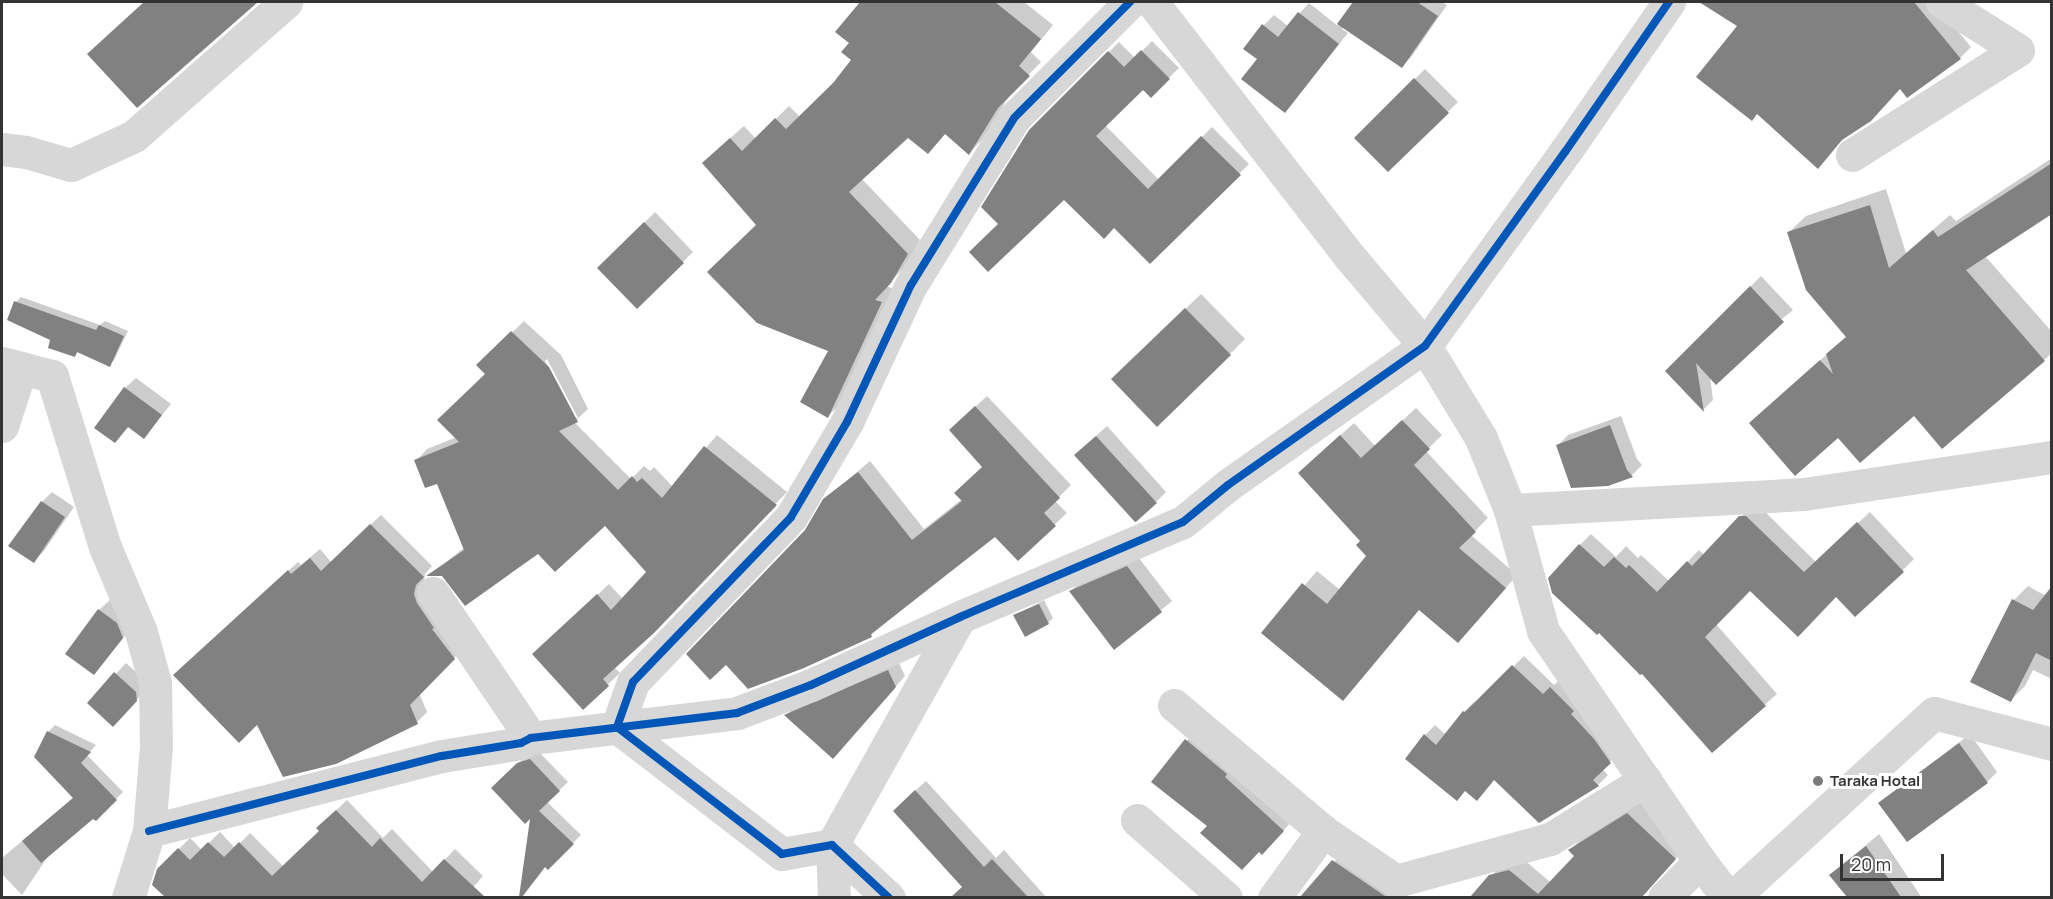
<!DOCTYPE html>
<html>
<head>
<meta charset="utf-8">
<style>
	body { margin:0 }
	#map { position:relative; width:2053px; height:899px; overflow:hidden; background:#fff; font-family:Manrope,sans-serif }
	div>[style] { position:absolute }
	.shadow>* { inset:0; background:#0003 }
	.building>* { inset:0; background:#818181 }
	.minor>* { height:33px; margin:-16.5px; padding:0 16.5px; transform-origin:16.5px; border-radius:16.5px; background:#d7d7d7 }
	.cycleway>* { height:8px; margin:-4px; padding:0 4px; transform-origin:4px; border-radius:4px; background:#0057b8 }
	.dots>* { width:16px; height:16px; translate:-50% -50%; box-sizing:border-box; border:3px solid #fff; border-radius:50% }
	span { translate:-50% -50%; white-space:nowrap; text-align:center; line-height:1.15; -webkit-text-stroke:6px #fff; paint-order:stroke }
	.poi-label { font-size:15px; color:#333; font-weight:700 }
	.left { translate:0 -50%; text-align:left }
	.frame { position:absolute; inset:0; border:3px solid #333; pointer-events:none }
	.scale { position:absolute; left:1840px; top:854px; width:104px; height:27px; box-sizing:border-box; border:3px solid #333; border-top:0; padding-left:8px; font-size:18px; line-height:21px; white-space:nowrap; color:#333; -webkit-text-stroke:4px #fff; paint-order:stroke }
</style>
</head>
<body>
<div id="map">
	<div class="shadow">
		<div style="clip-path:polygon(145px 2px,255px 2px,137px 106px,108px 35px)"></div>
		<div style="clip-path:polygon(862px 2px,1024px 2px,1053px 25px,1031px 52px,1041px 62px,1011px 93px,982px 140px,969px 153px,946px 133px,928px 152px,908px 136px,862px 179px,920px 240px,904px 268px,886px 286px,894px 289px,841px 403px,828px 416px,830px 351px,717px 150px,744px 126px,756px 139px,789px 106px,800px 117px,836px 82px,853px 60px,851px 43px,837px 32px)"></div>
		<div style="clip-path:polygon(1355px 2px,1442px 2px,1447px 5px,1412px 56px,1402px 67px,1344px 27px,1342px 29px,1348px 33px,1285px 111px,1259px 59px,1264px 25px,1274px 15px,1288px 26px,1309px 3px,1338px 26px)"></div>
		<div style="clip-path:polygon(1707px 2px,1878px 2px,1893px 15px,1910px 2px,1934px 2px,1971px 47px,1960px 58px,1900px 87px,1846px 135px,1818px 167px,1739px 25px,1706px 4px)"></div>
		<div style="clip-path:polygon(1152px 41px,1179px 68px,1151px 95px,1143px 87px,1105px 125px,1159px 180px,1212px 127px,1249px 164px,1150px 262px,1114px 226px,1064px 198px,1000px 224px,1030px 131px,1119px 42px,1135px 58px)"></div>
		<div style="clip-path:polygon(1425px 69px,1458px 102px,1388px 170px,1356px 138px)"></div>
		<div style="clip-path:polygon(2052px 158px,2052px 212px,1985px 256px,2052px 332px,2052px 353px,2044px 360px,1914px 413px,1838px 436px,1751px 423px,1847px 336px,1789px 232px,1806px 216px,1886px 189px,1906px 253px,1950px 215px,1956px 221px)"></div>
		<div style="clip-path:polygon(655px 212px,693px 252px,637px 307px,599px 268px)"></div>
		<div style="clip-path:polygon(1761px 276px,1793px 310px,1710px 376px,1713px 400px,1704px 409px,1667px 371px)"></div>
		<div style="clip-path:polygon(1201px 294px,1245px 339px,1230px 354px,1128px 364px)"></div>
		<div style="clip-path:polygon(21px 297px,100px 325px,105px 321px,128px 331px,114px 360px,109px 365px,79px 351px,75px 355px,16px 302px)"></div>
		<div style="clip-path:polygon(evenodd,524px 321px,561px 355px,588px 409px,574px 422px,631px 479px,644px 466px,650px 471px,654px 467px,673px 487px,717px 435px,787px 492px,665px 620px,614px 667px,620px 673px,583px 708px,546px 643px,609px 584px,623px 599px,649px 572px,605px 524px,538px 552px,442px 575px,430px 575px,465px 547px,438px 482px,416px 461px,427px 449px,457px 437px,487px 374px,479px 365px,524px 321px,547px 359px,578px 418px,574px 418px,545px 361px,547px 359px)"></div>
		<div style="clip-path:polygon(136px 378px,171px 404px,144px 437px,129px 426px,115px 441px,125px 388px)"></div>
		<div style="clip-path:polygon(987px 396px,1071px 485px,1055px 501px,1067px 513px,1018px 559px,995px 535px,871px 635px,806px 531px,824px 500px,870px 461px,924px 529px,962px 499px,984px 466px,962px 419px)"></div>
		<div style="clip-path:polygon(1416px 408px,1442px 435px,1426px 451px,1488px 518px,1471px 535px,1517px 575px,1471px 628px,1420px 609px,1263px 633px,1317px 571px,1340px 590px,1368px 556px,1362px 541px,1313px 460px,1354px 423px,1375px 446px)"></div>
		<div style="clip-path:polygon(1621px 416px,1637px 459px,1642px 465px,1632px 475px,1608px 484px,1558px 445px,1568px 435px)"></div>
		<div style="clip-path:polygon(1107px 426px,1166px 492px,1156px 502px,1086px 445px)"></div>
		<div style="clip-path:polygon(52px 492px,74px 507px,44px 551px,33px 562px,42px 502px)"></div>
		<div style="clip-path:polygon(1752px 505px,1758px 505px,1816px 562px,1870px 512px,1914px 559px,1902px 571px,1837px 595px,1750px 589px,1716px 624px,1777px 694px,1712px 751px,1580px 545px,1591px 534px,1616px 557px,1626px 546px,1638px 558px,1641px 555px,1669px 581px,1699px 550px,1704px 555px)"></div>
		<div style="clip-path:polygon(381px 515px,432px 566px,425px 574px,424px 583px,464px 648px,419px 693px,427px 712px,417px 722px,258px 723px,185px 665px,298px 562px,301px 565px,320px 549px,331px 562px)"></div>
		<div style="clip-path:polygon(1138px 557px,1172px 601px,1114px 648px,1071px 591px,1081px 581px)"></div>
		<div style="clip-path:polygon(2028px 586px,2046px 596px,2052px 589px,2052px 679px,2033px 670px,2025px 686px,2011px 700px,2014px 600px)"></div>
		<div style="clip-path:polygon(110px 600px,127px 613px,133px 626px,94px 674px,99px 610px)"></div>
		<div style="clip-path:polygon(1044px 600px,1053px 618px,1048px 623px,1015px 615px)"></div>
		<div style="clip-path:polygon(1524px 656px,1554px 685px,1561px 678px,1620px 752px,1602px 769px,1608px 775px,1598px 785px,1539px 821px,1495px 779px,1477px 799px,1425px 735px,1435px 725px,1446px 735px,1464px 712px,1474px 702px,1476px 703px)"></div>
		<div style="clip-path:polygon(898px 661px,905px 676px,843px 746px,786px 715px,796px 706px)"></div>
		<div style="clip-path:polygon(126px 663px,146px 681px,146px 689px,123px 715px,89px 703px)"></div>
		<div style="clip-path:polygon(55px 725px,96px 745px,87px 755px,123px 792px,96px 819px,94px 817px,51px 852px,22px 895px,2px 874px,2px 858px,74px 797px,48px 732px)"></div>
		<div style="clip-path:polygon(1196px 730px,1293px 820px,1272px 843px,1259px 850px,1209px 825px,1153px 782px)"></div>
		<div style="clip-path:polygon(1970px 734px,1997px 772px,1987px 782px,1880px 803px)"></div>
		<div style="clip-path:polygon(539px 752px,568px 782px,547px 802px,581px 835px,548px 868px,546px 866px,521px 898px,532px 815px,493px 788px,527px 755px)"></div>
		<div style="clip-path:polygon(926px 781px,996px 858px,1004px 850px,1047px 898px,953px 898px,964px 887px,905px 800px)"></div>
		<div style="clip-path:polygon(347px 800px,383px 838px,392px 829px,433px 872px,455px 849px,483px 876px,464px 898px,404px 898px,385px 880px,367px 898px,167px 898px,153px 884px,158px 870px,190px 838px,202px 850px,220px 832px,235px 848px,250px 833px,284px 867px,321px 831px,318px 828px)"></div>
		<div style="clip-path:polygon(1640px 802px,1687px 846px,1640px 898px,1472px 898px,1503px 863px,1522px 858px,1550px 882px,1576px 856px,1570px 850px,1582px 838px)"></div>
		<div style="clip-path:polygon(1879px 834px,1922px 898px,1849px 898px,1831px 875px)"></div>
		<div style="clip-path:polygon(1345px 850px,1398px 885px,1387px 898px,1302px 898px)"></div>
	</div>
	<div class="building">
		<div style="clip-path:polygon(144px 2px,258px 2px,137px 108px,87px 54px)"></div>
		<div style="clip-path:polygon(860px 2px,995px 2px,1041px 39px,1019px 66px,1030px 76px,998px 108px,969px 155px,945px 134px,928px 154px,908px 138px,849px 192px,908px 254px,891px 283px,875px 300px,882px 302px,828px 418px,800px 402px,828px 351px,757px 323px,707px 272px,756px 225px,702px 163px,730px 138px,742px 151px,775px 118px,786px 129px,833px 83px,851px 60px,841px 52px,849px 43px,835px 32px)"></div>
		<div style="clip-path:polygon(1353px 2px,1417px 2px,1438px 16px,1402px 68px,1337px 24px)"></div>
		<div style="clip-path:polygon(1699px 2px,1914px 2px,1961px 59px,1907px 98px,1900px 89px,1871px 121px,1842px 140px,1818px 169px,1757px 114px,1752px 121px,1696px 77px,1737px 26px)"></div>
		<div style="clip-path:polygon(1298px 12px,1339px 44px,1285px 113px,1241px 79px,1257px 59px,1243px 49px,1262px 24px,1278px 37px)"></div>
		<div style="clip-path:polygon(1141px 50px,1170px 79px,1151px 98px,1143px 90px,1096px 136px,1148px 189px,1201px 136px,1241px 175px,1150px 264px,1114px 228px,1104px 239px,1064px 200px,988px 272px,969px 252px,998px 224px,981px 207px,1029px 130px,1108px 51px,1124px 67px)"></div>
		<div style="clip-path:polygon(1414px 78px,1449px 113px,1388px 172px,1354px 138px)"></div>
		<div style="clip-path:polygon(2052px 163px,2052px 214px,1966px 270px,2045px 361px,1942px 449px,1914px 416px,1860px 463px,1838px 438px,1795px 476px,1749px 423px,1820px 360px,1833px 374px,1826px 354px,1846px 337px,1806px 290px,1787px 232px,1870px 205px,1889px 268px,1933px 230px,1938px 237px)"></div>
		<div style="clip-path:polygon(644px 222px,684px 263px,637px 309px,597px 268px)"></div>
		<div style="clip-path:polygon(1750px 286px,1784px 322px,1716px 385px,1696px 363px,1704px 412px,1665px 371px)"></div>
		<div style="clip-path:polygon(14px 301px,96px 330px,99px 325px,124px 336px,110px 367px,77px 352px,75px 357px,48px 348px,50px 340px,7px 320px)"></div>
		<div style="clip-path:polygon(1185px 308px,1231px 355px,1157px 427px,1111px 379px)"></div>
		<div style="clip-path:polygon(511px 331px,549px 367px,578px 422px,559px 431px,618px 490px,632px 476px,637px 482px,642px 478px,662px 498px,704px 446px,777px 505px,654px 633px,603px 679px,609px 686px,583px 710px,532px 654px,597px 594px,611px 610px,646px 572px,605px 526px,555px 572px,538px 554px,465px 606px,442px 576px,426px 576px,464px 550px,437px 484px,425px 488px,414px 460px,459px 442px,437px 420px,485px 374px,476px 365px)"></div>
		<div style="clip-path:polygon(124px 387px,162px 415px,144px 439px,128px 427px,115px 443px,94px 428px)"></div>
		<div style="clip-path:polygon(975px 406px,1060px 498px,1044px 513px,1056px 526px,1018px 561px,995px 537px,871px 634px,872px 637px,804px 668px,748px 689px,726px 665px,710px 680px,686px 654px,805px 530px,823px 499px,858px 472px,912px 540px,962px 501px,954px 493px,982px 467px,949px 430px)"></div>
		<div style="clip-path:polygon(1402px 420px,1430px 449px,1414px 465px,1476px 532px,1459px 548px,1506px 588px,1458px 643px,1419px 610px,1343px 701px,1261px 633px,1302px 583px,1327px 604px,1366px 556px,1356px 545px,1360px 541px,1298px 473px,1340px 435px,1361px 458px)"></div>
		<div style="clip-path:polygon(1610px 425px,1627px 470px,1633px 477px,1608px 486px,1571px 488px,1556px 445px)"></div>
		<div style="clip-path:polygon(1096px 436px,1157px 503px,1137px 521px,1135px 522px,1074px 455px)"></div>
		<div style="clip-path:polygon(41px 501px,65px 517px,34px 563px,8px 546px)"></div>
		<div style="clip-path:polygon(1739px 516px,1746px 516px,1804px 572px,1857px 522px,1904px 572px,1855px 617px,1836px 597px,1798px 637px,1750px 591px,1705px 637px,1766px 706px,1712px 753px,1642px 674px,1640px 675px,1599px 633px,1597px 635px,1552px 593px,1548px 578px,1579px 544px,1604px 567px,1614px 557px,1626px 568px,1629px 565px,1657px 592px,1687px 561px,1692px 566px)"></div>
		<div style="clip-path:polygon(370px 524px,424px 577px,416px 585px,414px 594px,417px 603px,434px 628px,432px 629px,455px 659px,410px 705px,418px 724px,336px 764px,283px 777px,257px 725px,239px 743px,173px 675px,288px 570px,291px 574px,310px 558px,321px 571px)"></div>
		<div style="clip-path:polygon(1127px 566px,1162px 612px,1114px 650px,1069px 591px)"></div>
		<div style="clip-path:polygon(2052px 586px,2052px 661px,2036px 653px,2011px 702px,1970px 682px,2012px 599px,2033px 610px)"></div>
		<div style="clip-path:polygon(1039px 604px,1049px 624px,1025px 637px,1013px 615px)"></div>
		<div style="clip-path:polygon(98px 609px,117px 623px,123px 638px,94px 675px,65px 654px)"></div>
		<div style="clip-path:polygon(1512px 665px,1543px 694px,1550px 687px,1574px 711px,1571px 714px,1594px 739px,1611px 763px,1593px 780px,1599px 786px,1539px 823px,1494px 780px,1477px 801px,1465px 791px,1457px 801px,1405px 759px,1424px 734px,1436px 745px,1463px 711px,1465px 712px)"></div>
		<div style="clip-path:polygon(888px 670px,896px 687px,833px 759px,784px 715px)"></div>
		<div style="clip-path:polygon(114px 672px,136px 692px,137px 701px,113px 727px,87px 703px)"></div>
		<div style="clip-path:polygon(47px 731px,91px 752px,81px 763px,117px 800px,96px 821px,93px 819px,41px 863px,22px 841px,73px 798px,34px 757px)"></div>
		<div style="clip-path:polygon(1185px 739px,1227px 774px,1225px 777px,1284px 831px,1262px 855px,1259px 852px,1242px 870px,1200px 833px,1207px 826px,1151px 782px)"></div>
		<div style="clip-path:polygon(1959px 743px,1988px 783px,1907px 842px,1878px 803px)"></div>
		<div style="clip-path:polygon(530px 759px,560px 791px,539px 811px,574px 844px,548px 870px,545px 867px,522px 897px,519px 897px,530px 819px,525px 824px,491px 788px,517px 763px)"></div>
		<div style="clip-path:polygon(915px 790px,984px 867px,992px 859px,1028px 897px,951px 897px,962px 887px,893px 811px)"></div>
		<div style="clip-path:polygon(336px 810px,372px 847px,380px 838px,422px 882px,444px 859px,485px 897px,165px 897px,152px 885px,157px 869px,178px 848px,190px 860px,208px 842px,224px 857px,239px 842px,272px 876px,319px 831px,316px 828px)"></div>
		<div style="clip-path:polygon(1627px 813px,1676px 859px,1642px 897px,1470px 897px,1489px 875px,1509px 870px,1538px 894px,1574px 856px,1568px 850px)"></div>
		<div style="clip-path:polygon(1866px 846px,1901px 897px,1847px 897px,1829px 875px)"></div>
		<div style="clip-path:polygon(1332px 860px,1385px 896px,1388px 897px,1300px 897px)"></div>
	</div>
	<div class="minor">
		<div style="left:1152px;top:2px;width:323px;rotate:52.2deg"></div>
		<div style="left:1350px;top:257px;width:116px;rotate:49.9deg"></div>
		<div style="left:1425px;top:346px;width:108px;rotate:58.7deg"></div>
		<div style="left:1481px;top:438px;width:78px;rotate:68.1deg"></div>
		<div style="left:1510px;top:510px;width:125px;rotate:74.7deg"></div>
		<div style="left:1543px;top:631px;width:278px;rotate:55.7deg"></div>
		<div style="left:1700px;top:861px;width:46px;rotate:52.9deg"></div>
		<div style="left:2px;top:149px;width:24px;rotate:7deg"></div>
		<div style="left:26px;top:152px;width:47px;rotate:16.1deg"></div>
		<div style="left:71px;top:165px;width:69px;rotate:-24.7deg"></div>
		<div style="left:134px;top:136px;width:203px;rotate:-41.4deg"></div>
		<div style="left:1852px;top:155px;width:196px;rotate:-32.3deg"></div>
		<div style="left:2018px;top:50px;width:90px;rotate:-147.7deg"></div>
		<div style="left:2px;top:363px;width:52px;rotate:14.6deg"></div>
		<div style="left:52px;top:376px;width:179px;rotate:72.8deg"></div>
		<div style="left:105px;top:547px;width:92px;rotate:67deg"></div>
		<div style="left:141px;top:632px;width:53px;rotate:74.6deg"></div>
		<div style="left:155px;top:683px;width:63px;rotate:89.1deg"></div>
		<div style="left:156px;top:746px;width:85px;rotate:94.7deg"></div>
		<div style="left:149px;top:831px;width:70px;rotate:107.4deg"></div>
		<div style="left:2px;top:426px;width:61px;rotate:-71.9deg"></div>
		<div style="left:1510px;top:510px;width:294px;rotate:-3.1deg"></div>
		<div style="left:1804px;top:494px;width:251px;rotate:-8.5deg"></div>
		<div style="left:433px;top:593px;width:175px;rotate:55.9deg"></div>
		<div style="left:1174px;top:705px;width:195px;rotate:40.2deg"></div>
		<div style="left:1323px;top:831px;width:88px;rotate:34.4deg"></div>
		<div style="left:1396px;top:881px;width:160px;rotate:-15.3deg"></div>
		<div style="left:1550px;top:839px;width:112px;rotate:-31.8deg"></div>
		<div style="left:1137px;top:820px;width:118px;rotate:41.2deg"></div>
		<div style="left:149px;top:831px;width:302px;rotate:-14.4deg"></div>
		<div style="left:442px;top:756px;width:80px;rotate:-9.3deg"></div>
		<div style="left:521px;top:743px;width:11px;rotate:-27deg"></div>
		<div style="left:531px;top:738px;width:208px;rotate:-6.9deg"></div>
		<div style="left:737px;top:713px;width:79px;rotate:-20.7deg"></div>
		<div style="left:811px;top:685px;width:164px;rotate:-24.5deg"></div>
		<div style="left:960px;top:617px;width:242px;rotate:-23.1deg"></div>
		<div style="left:1183px;top:522px;width:58px;rotate:-39.4deg"></div>
		<div style="left:1228px;top:485px;width:241px;rotate:-35.2deg"></div>
		<div style="left:1425px;top:346px;width:239px;rotate:-54.2deg"></div>
		<div style="left:1565px;top:152px;width:183px;rotate:-55.3deg"></div>
		<div style="left:834px;top:898px;width:53px;rotate:-92.2deg"></div>
		<div style="left:832px;top:845px;width:261px;rotate:-60.7deg"></div>
		<div style="left:889px;top:898px;width:78px;rotate:-137.1deg"></div>
		<div style="left:832px;top:845px;width:51px;rotate:169.8deg"></div>
		<div style="left:782px;top:854px;width:208px;rotate:-142.4deg"></div>
		<div style="left:617px;top:727px;width:48px;rotate:-70.4deg"></div>
		<div style="left:633px;top:682px;width:228px;rotate:-46.2deg"></div>
		<div style="left:791px;top:517px;width:110px;rotate:-59.5deg"></div>
		<div style="left:847px;top:422px;width:151px;rotate:-65deg"></div>
		<div style="left:911px;top:285px;width:196px;rotate:-58.3deg"></div>
		<div style="left:1014px;top:118px;width:164px;rotate:-45deg"></div>
		<div style="left:1274px;top:898px;width:83px;rotate:-53.8deg"></div>
		<div style="left:1664px;top:898px;width:52px;rotate:-45.8deg"></div>
		<div style="left:1732px;top:898px;width:274px;rotate:-42.5deg"></div>
		<div style="left:1934px;top:713px;width:122px;rotate:14.7deg"></div>
	</div>
	<div class="cycleway">
		<div style="left:149px;top:831px;width:302px;rotate:-14.4deg"></div>
		<div style="left:442px;top:756px;width:80px;rotate:-9.3deg"></div>
		<div style="left:521px;top:743px;width:11px;rotate:-27deg"></div>
		<div style="left:531px;top:738px;width:208px;rotate:-6.9deg"></div>
		<div style="left:737px;top:713px;width:79px;rotate:-20.7deg"></div>
		<div style="left:811px;top:685px;width:164px;rotate:-24.5deg"></div>
		<div style="left:960px;top:617px;width:242px;rotate:-23.1deg"></div>
		<div style="left:1183px;top:522px;width:58px;rotate:-39.4deg"></div>
		<div style="left:1228px;top:485px;width:241px;rotate:-35.2deg"></div>
		<div style="left:1425px;top:346px;width:239px;rotate:-54.2deg"></div>
		<div style="left:1565px;top:152px;width:183px;rotate:-55.3deg"></div>
		<div style="left:889px;top:898px;width:78px;rotate:-137.1deg"></div>
		<div style="left:832px;top:845px;width:51px;rotate:169.8deg"></div>
		<div style="left:782px;top:854px;width:208px;rotate:-142.4deg"></div>
		<div style="left:617px;top:727px;width:48px;rotate:-70.4deg"></div>
		<div style="left:633px;top:682px;width:228px;rotate:-46.2deg"></div>
		<div style="left:791px;top:517px;width:110px;rotate:-59.5deg"></div>
		<div style="left:847px;top:422px;width:151px;rotate:-65deg"></div>
		<div style="left:911px;top:285px;width:196px;rotate:-58.3deg"></div>
		<div style="left:1014px;top:118px;width:164px;rotate:-45deg"></div>
	</div>
	<div class="dots">
		<div style="left:1818px;top:781px;background:#7a7a7a"></div>
	</div>
	<div class="poi-label">
		<span class="left" style="left:1830px;top:781px">Taraka Hotal</span>
	</div>
	<div class="frame"></div>
	<div class="scale">20 m</div>
</div>
</body>
</html>
